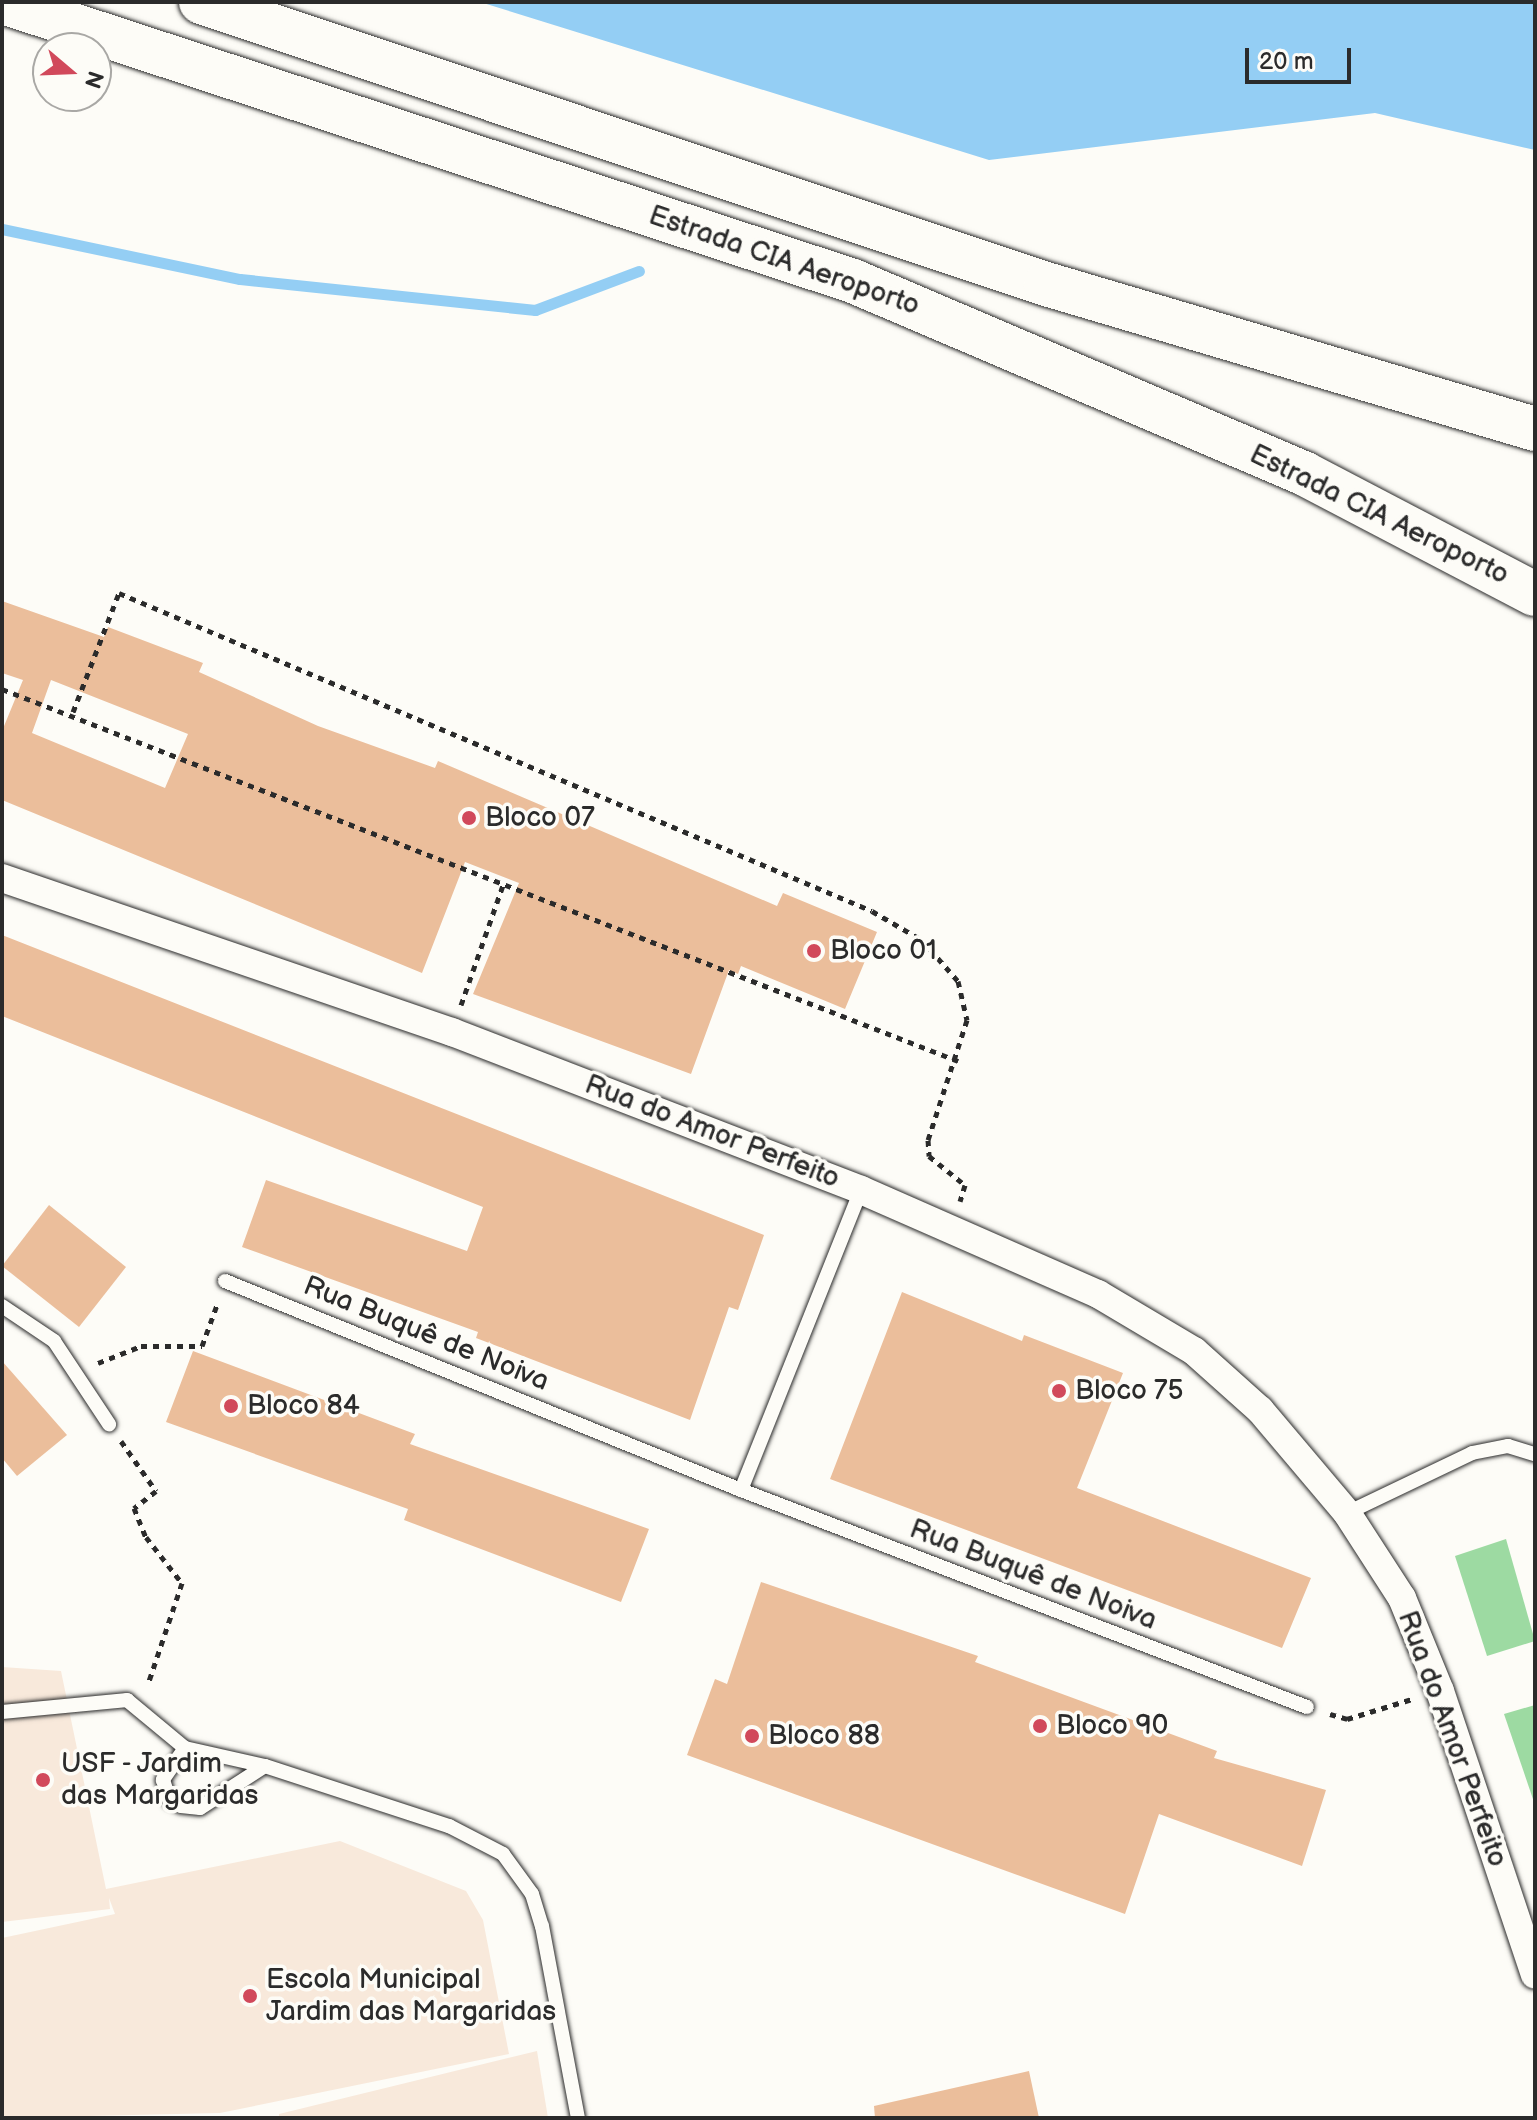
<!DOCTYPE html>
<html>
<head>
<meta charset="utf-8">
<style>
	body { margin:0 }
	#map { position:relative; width:1537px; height:2120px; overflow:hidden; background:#fdfcf7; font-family:"Balsamiq Sans",sans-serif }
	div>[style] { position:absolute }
	.built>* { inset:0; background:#f8e9db }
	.green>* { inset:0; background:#9ddaa2 }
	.water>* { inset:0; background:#94cef4 }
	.stream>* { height:11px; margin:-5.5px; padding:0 5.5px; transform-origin:5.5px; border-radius:5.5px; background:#94cef4 }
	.building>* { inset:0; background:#ebbe9b }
	.path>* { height:5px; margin-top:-2.5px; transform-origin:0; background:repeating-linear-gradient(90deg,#2b2b2b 0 6px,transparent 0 12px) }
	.roads { filter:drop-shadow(0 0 2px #2b2b2b) drop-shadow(0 0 2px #2b2b2b) }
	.service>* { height:14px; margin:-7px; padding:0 7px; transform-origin:7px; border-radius:7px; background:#fdfcf7 }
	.minor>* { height:28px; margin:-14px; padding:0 14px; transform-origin:14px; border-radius:14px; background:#fdfcf7 }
	.trunk>* { height:44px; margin:-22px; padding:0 22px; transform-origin:22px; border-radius:22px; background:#fdfcf7 }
	.dots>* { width:22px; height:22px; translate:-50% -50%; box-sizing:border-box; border:4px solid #fdfcf7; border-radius:50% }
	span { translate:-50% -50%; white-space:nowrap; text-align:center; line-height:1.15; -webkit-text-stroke:7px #fdfcf7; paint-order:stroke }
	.street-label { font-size:28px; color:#2b2b2b }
	.poi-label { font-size:28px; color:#2b2b2b }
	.left { translate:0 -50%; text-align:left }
	.frame { position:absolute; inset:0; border:4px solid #2b2b2b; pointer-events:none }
	.north { position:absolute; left:32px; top:32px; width:80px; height:80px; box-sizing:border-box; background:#fdfcf7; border:2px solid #a9a8a5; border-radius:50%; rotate:109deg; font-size:22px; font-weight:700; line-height:32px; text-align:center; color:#2b2b2b }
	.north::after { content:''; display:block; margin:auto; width:28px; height:36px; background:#d1495b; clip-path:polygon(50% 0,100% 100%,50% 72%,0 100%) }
	.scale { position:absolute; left:1245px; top:48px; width:106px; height:36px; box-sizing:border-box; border:4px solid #2b2b2b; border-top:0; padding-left:10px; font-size:24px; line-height:28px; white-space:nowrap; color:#2b2b2b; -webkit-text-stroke:6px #fdfcf7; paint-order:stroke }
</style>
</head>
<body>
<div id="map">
	<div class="built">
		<div style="clip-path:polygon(2px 1667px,61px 1671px,106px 1889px,340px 1841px,466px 1891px,483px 1920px,509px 2054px,220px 2113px,2px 2118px,2px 1938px,115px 1914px,109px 1898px,110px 1909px,2px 1922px)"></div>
		<div style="clip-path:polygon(537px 2051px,548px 2118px,279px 2118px,279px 2114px)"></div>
	</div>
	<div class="green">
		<div style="clip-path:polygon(1506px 1539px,1535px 1641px,1487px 1656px,1455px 1556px)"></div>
		<div style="clip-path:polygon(1535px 1705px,1535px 1805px,1504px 1714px)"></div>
	</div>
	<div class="water">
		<div style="clip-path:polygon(480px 2px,1535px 2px,1535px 150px,1375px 113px,989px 160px)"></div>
	</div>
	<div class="stream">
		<div style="left:2px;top:229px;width:243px;rotate:11.9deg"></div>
		<div style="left:240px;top:279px;width:297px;rotate:6deg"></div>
		<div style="left:535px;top:310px;width:111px;rotate:-20.6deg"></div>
	</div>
	<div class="building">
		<div style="clip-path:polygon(evenodd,2px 601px,104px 637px,108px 627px,203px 663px,199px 672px,318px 726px,435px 768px,438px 761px,777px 906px,783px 893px,877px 932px,845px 1009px,741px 966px,738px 974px,729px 970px,691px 1074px,473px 994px,519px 883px,465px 862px,422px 973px,2px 800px,2px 731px,23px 680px,2px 673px,2px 601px,51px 680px,188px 734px,165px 788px,32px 733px,51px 680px)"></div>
		<div style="clip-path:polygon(2px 935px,764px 1235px,738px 1310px,729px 1307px,690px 1420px,476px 1338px,478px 1332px,242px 1247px,266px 1180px,467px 1251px,483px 1207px,2px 1016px)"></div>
		<div style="clip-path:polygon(49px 1205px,126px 1267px,79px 1327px,2px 1266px)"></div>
		<div style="clip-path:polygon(902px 1292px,1022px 1341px,1024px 1335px,1123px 1373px,1077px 1488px,1311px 1578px,1282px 1648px,830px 1479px)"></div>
		<div style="clip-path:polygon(193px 1351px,415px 1434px,410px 1444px,649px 1529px,621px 1602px,404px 1520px,408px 1509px,166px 1422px)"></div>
		<div style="clip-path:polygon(2px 1361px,67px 1435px,17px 1476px,2px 1458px)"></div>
		<div style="clip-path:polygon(761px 1582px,978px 1656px,975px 1662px,1217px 1751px,1214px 1758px,1326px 1790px,1302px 1866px,1159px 1814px,1125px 1914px,687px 1755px,715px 1679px,727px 1684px)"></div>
		<div style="clip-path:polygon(1029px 2071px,1039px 2118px,875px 2118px,874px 2106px)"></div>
	</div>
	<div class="path">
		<div style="left:2px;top:689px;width:1026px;rotate:21.26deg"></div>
		<div style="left:73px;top:712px;width:128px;rotate:-68.9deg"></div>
		<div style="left:119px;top:593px;width:817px;rotate:22.89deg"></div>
		<div style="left:872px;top:911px;width:58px;rotate:30.1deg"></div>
		<div style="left:922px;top:940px;width:55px;rotate:48.7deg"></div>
		<div style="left:958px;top:981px;width:40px;rotate:77deg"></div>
		<div style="left:967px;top:1020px;width:126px;rotate:108deg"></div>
		<div style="left:928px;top:1140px;width:16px;rotate:86deg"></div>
		<div style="left:929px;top:1156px;width:46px;rotate:38.9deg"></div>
		<div style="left:965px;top:1185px;width:17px;rotate:107deg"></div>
		<div style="left:461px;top:1005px;width:130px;rotate:-70.7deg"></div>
		<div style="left:98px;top:1363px;width:46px;rotate:-21.6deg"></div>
		<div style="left:141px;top:1346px;width:61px"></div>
		<div style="left:202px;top:1346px;width:47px;rotate:-70deg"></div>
		<div style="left:121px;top:1441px;width:61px;rotate:55deg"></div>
		<div style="left:156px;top:1491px;width:28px;rotate:142deg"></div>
		<div style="left:134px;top:1508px;width:31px;rotate:68deg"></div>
		<div style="left:146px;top:1537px;width:58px;rotate:52deg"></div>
		<div style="left:182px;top:1583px;width:107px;rotate:108.6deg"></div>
		<div style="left:1330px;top:1714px;width:18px;rotate:16deg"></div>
		<div style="left:1347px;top:1719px;width:68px;rotate:-17.1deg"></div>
	</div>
	<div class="roads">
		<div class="service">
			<div style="left:225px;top:1281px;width:557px;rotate:22.05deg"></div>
			<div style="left:741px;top:1490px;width:606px;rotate:20.98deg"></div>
			<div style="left:2px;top:1306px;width:63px;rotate:33.9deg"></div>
			<div style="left:54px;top:1341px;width:100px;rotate:56.5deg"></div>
			<div style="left:741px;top:1490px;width:323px;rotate:-68.2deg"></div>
			<div style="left:1347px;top:1513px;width:139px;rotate:-25.6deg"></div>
			<div style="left:1472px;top:1453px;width:37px;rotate:-11deg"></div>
			<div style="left:1508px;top:1446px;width:28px;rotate:17deg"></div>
			<div style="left:2px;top:1712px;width:126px;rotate:-5.5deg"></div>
			<div style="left:127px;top:1700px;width:75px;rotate:39.6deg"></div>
			<div style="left:185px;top:1748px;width:82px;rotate:12.7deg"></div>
			<div style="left:265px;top:1766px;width:194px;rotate:18.1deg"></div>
			<div style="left:449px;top:1826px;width:61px;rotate:27.4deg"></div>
			<div style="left:503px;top:1854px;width:49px;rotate:54.1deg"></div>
			<div style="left:532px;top:1894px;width:34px;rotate:73deg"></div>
			<div style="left:542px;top:1926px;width:195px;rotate:79.4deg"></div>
			<div style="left:185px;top:1748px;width:39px;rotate:125deg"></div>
			<div style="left:163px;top:1780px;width:22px;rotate:72deg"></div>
			<div style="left:170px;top:1801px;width:12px;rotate:24deg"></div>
			<div style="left:181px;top:1806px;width:19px;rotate:6deg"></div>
			<div style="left:200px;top:1808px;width:77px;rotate:-32.9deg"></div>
		</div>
		<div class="minor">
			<div style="left:2px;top:878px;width:476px;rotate:18.9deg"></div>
			<div style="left:452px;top:1032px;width:438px;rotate:21.1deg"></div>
			<div style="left:861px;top:1190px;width:259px;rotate:23.7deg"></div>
			<div style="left:1098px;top:1294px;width:112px;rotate:30.7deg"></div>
			<div style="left:1194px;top:1351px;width:89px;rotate:41.8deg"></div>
			<div style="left:1260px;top:1410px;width:135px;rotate:49.8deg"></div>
			<div style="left:1347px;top:1513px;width:101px;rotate:57.1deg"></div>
			<div style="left:1402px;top:1598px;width:100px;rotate:67.8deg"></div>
			<div style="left:1440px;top:1691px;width:299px;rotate:71.5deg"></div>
		</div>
		<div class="trunk">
			<div style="left:3px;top:2px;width:895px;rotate:18.17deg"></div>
			<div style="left:853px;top:281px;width:491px;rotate:23.1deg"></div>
			<div style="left:1305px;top:474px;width:259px;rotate:27.6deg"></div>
			<div style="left:201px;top:2px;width:891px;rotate:18.46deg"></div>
			<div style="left:1046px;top:284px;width:510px;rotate:16.52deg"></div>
		</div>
	</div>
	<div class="dots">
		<div style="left:469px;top:818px;background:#d1495b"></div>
		<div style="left:814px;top:951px;background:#d1495b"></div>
		<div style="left:1059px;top:1391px;background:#d1495b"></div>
		<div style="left:231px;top:1406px;background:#d1495b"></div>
		<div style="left:1040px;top:1726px;background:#d1495b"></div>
		<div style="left:752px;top:1736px;background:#d1495b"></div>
		<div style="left:43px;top:1780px;background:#d1495b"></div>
		<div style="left:250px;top:1996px;background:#d1495b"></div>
	</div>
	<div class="street-label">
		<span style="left:784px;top:261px;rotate:19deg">Estrada CIA Aeroporto</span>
		<span style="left:1379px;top:515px;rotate:26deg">Estrada CIA Aeroporto</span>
		<span style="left:712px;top:1132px;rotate:21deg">Rua do Amor Perfeito</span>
		<span style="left:426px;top:1334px;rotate:22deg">Rua Buquê de Noiva</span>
		<span style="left:1033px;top:1575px;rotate:21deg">Rua Buquê de Noiva</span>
		<span style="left:1452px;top:1739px;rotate:70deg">Rua do Amor Perfeito</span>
	</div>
	<div class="poi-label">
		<span class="left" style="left:485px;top:818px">Bloco 07</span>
		<span class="left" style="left:830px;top:951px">Bloco 01</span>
		<span class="left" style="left:1075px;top:1391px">Bloco 75</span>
		<span class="left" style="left:247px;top:1406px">Bloco 84</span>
		<span class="left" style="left:1056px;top:1726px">Bloco 90</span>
		<span class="left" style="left:768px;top:1736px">Bloco 88</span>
		<span class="left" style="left:61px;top:1780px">USF - Jardim<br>das Margaridas</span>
		<span class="left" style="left:266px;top:1996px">Escola Municipal<br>Jardim das Margaridas</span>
	</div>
	<div class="frame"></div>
	<div class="north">N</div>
	<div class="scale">20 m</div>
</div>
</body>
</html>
